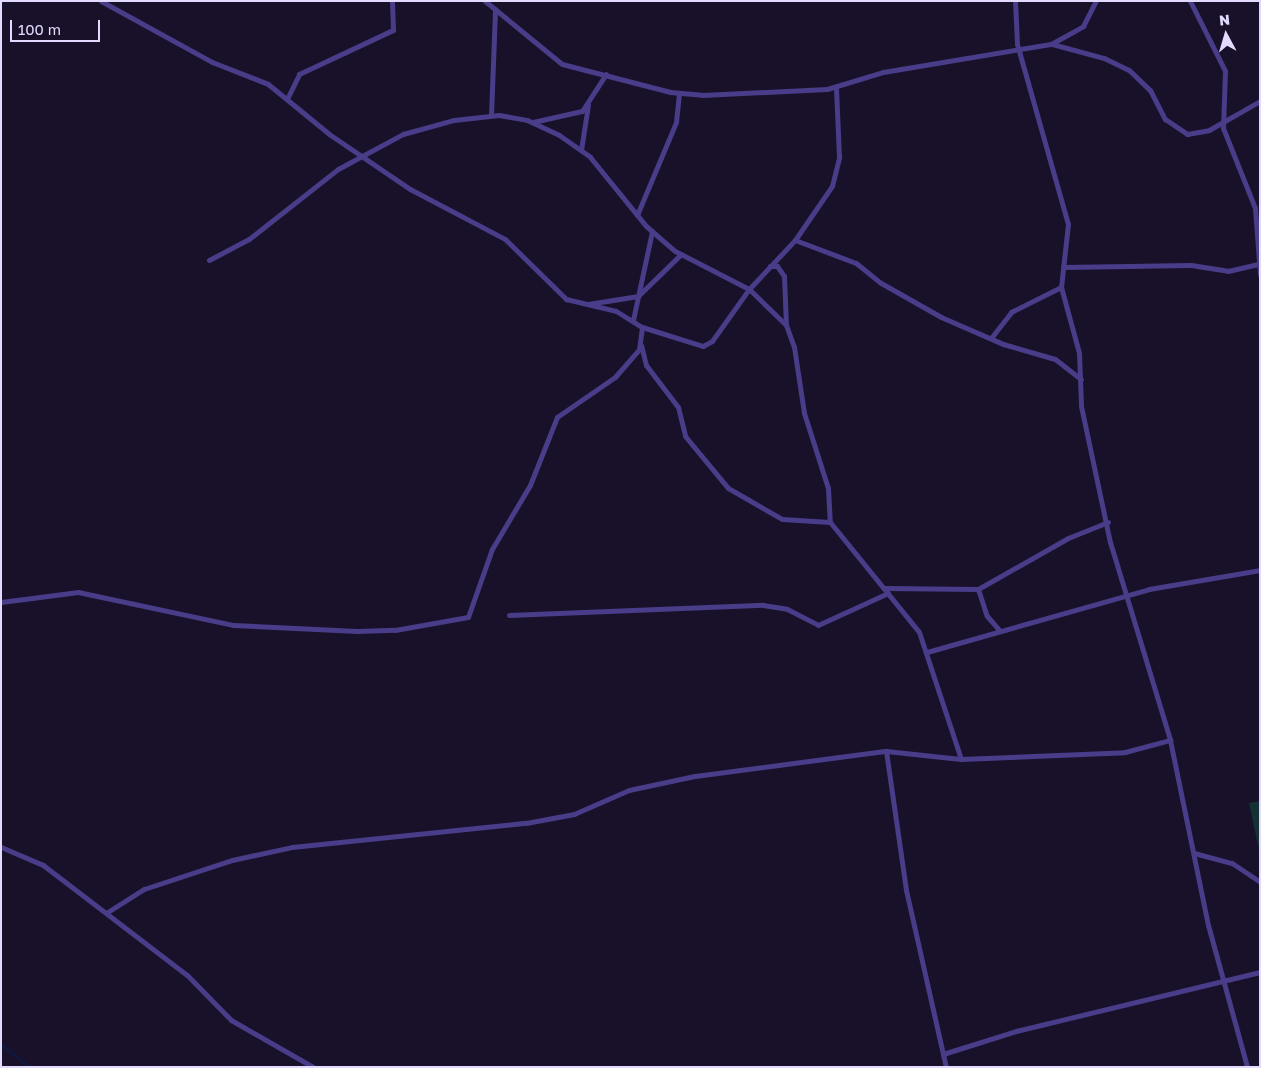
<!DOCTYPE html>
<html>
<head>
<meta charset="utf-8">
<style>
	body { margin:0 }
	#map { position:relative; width:1261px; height:1068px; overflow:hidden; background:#181129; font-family:"Golos Text",sans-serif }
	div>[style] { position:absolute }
	.green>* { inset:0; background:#143133 }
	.stream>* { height:2px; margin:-1px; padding:0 1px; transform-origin:1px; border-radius:1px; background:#0b1a48 }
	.minor>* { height:5px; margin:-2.5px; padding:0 2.5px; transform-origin:2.5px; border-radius:2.5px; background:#493c88 }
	span { translate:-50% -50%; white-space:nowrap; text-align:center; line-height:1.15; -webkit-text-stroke:4px #181129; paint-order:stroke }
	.frame { position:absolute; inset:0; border:2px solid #e3daff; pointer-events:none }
	.north { position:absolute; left:1201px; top:10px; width:50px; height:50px; -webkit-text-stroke:4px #181129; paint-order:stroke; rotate:354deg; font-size:14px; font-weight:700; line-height:20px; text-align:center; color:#e3daff }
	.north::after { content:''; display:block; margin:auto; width:18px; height:22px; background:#e3daff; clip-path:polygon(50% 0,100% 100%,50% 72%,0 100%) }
	.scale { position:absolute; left:10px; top:20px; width:90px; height:22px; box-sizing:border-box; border:2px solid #e3daff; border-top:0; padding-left:6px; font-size:15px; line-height:18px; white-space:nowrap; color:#e3daff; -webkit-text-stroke:4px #181129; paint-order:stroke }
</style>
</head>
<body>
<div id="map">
	<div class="green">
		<div style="clip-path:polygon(1260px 801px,1260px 855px,1249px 803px)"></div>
	</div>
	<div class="stream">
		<div style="left:1px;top:1044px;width:36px;rotate:39deg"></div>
	</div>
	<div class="minor">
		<div style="left:101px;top:1px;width:127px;rotate:28.8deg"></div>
		<div style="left:212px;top:62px;width:60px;rotate:21.4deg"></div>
		<div style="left:268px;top:84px;width:79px;rotate:39.3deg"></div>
		<div style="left:329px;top:134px;width:98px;rotate:34.2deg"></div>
		<div style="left:410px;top:189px;width:107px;rotate:27.8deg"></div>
		<div style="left:505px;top:239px;width:86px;rotate:44.5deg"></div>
		<div style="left:566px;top:299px;width:51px;rotate:13.5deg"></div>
		<div style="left:616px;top:311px;width:31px;rotate:32deg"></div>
		<div style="left:642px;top:327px;width:64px;rotate:17.3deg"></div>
		<div style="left:703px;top:346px;width:10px;rotate:-29deg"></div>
		<div style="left:712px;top:341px;width:64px;rotate:-54.6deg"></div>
		<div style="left:749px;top:289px;width:67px;rotate:-46.8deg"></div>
		<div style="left:795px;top:240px;width:65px;rotate:-55.6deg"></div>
		<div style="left:832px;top:186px;width:30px;rotate:-76deg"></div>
		<div style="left:839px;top:157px;width:69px;rotate:-92.5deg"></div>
		<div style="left:485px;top:1px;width:99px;rotate:39.3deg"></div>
		<div style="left:562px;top:64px;width:112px;rotate:14.5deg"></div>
		<div style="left:670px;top:92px;width:32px;rotate:5deg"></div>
		<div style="left:702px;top:95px;width:125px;rotate:-2.7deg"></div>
		<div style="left:827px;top:89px;width:59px;rotate:-16.9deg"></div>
		<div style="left:883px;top:72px;width:170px;rotate:-9.5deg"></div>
		<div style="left:1051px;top:44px;width:37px;rotate:-29deg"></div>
		<div style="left:1083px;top:26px;width:28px;rotate:-63deg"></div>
		<div style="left:1015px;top:1px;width:43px;rotate:87.3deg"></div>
		<div style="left:1017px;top:44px;width:187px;rotate:74.2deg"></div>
		<div style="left:1068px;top:224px;width:63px;rotate:96.3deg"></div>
		<div style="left:1061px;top:287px;width:68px;rotate:74.7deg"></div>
		<div style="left:1079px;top:353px;width:53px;rotate:87.8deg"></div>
		<div style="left:1081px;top:406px;width:139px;rotate:78deg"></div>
		<div style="left:1110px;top:542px;width:207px;rotate:73.1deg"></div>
		<div style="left:1170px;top:740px;width:189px;rotate:78.4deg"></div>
		<div style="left:1208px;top:925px;width:147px;rotate:74.6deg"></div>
		<div style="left:1190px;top:1px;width:78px;rotate:63.4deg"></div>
		<div style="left:1225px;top:71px;width:57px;rotate:92deg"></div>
		<div style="left:1223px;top:128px;width:86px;rotate:68.2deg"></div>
		<div style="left:1255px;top:208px;width:67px;rotate:85.7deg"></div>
		<div style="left:1052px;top:44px;width:54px;rotate:15.1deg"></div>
		<div style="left:1104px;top:58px;width:28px;rotate:26deg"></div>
		<div style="left:1129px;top:70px;width:29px;rotate:44deg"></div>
		<div style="left:1150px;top:90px;width:33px;rotate:63deg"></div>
		<div style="left:1165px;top:119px;width:27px;rotate:34deg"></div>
		<div style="left:1187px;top:134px;width:22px;rotate:-10deg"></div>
		<div style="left:1209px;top:130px;width:59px;rotate:-29.6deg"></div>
		<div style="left:287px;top:99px;width:28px;rotate:-64deg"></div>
		<div style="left:299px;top:74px;width:104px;rotate:-25.1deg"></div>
		<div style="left:393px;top:30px;width:29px;rotate:-92deg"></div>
		<div style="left:491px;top:115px;width:106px;rotate:-87.8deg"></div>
		<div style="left:533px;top:122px;width:50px;rotate:-12.7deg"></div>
		<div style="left:582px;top:111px;width:44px;rotate:-57deg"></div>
		<div style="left:581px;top:150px;width:46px;rotate:-81.2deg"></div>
		<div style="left:637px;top:215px;width:101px;rotate:-67.2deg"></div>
		<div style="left:676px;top:122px;width:28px;rotate:-84deg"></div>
		<div style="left:795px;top:240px;width:65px;rotate:20.7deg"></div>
		<div style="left:856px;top:263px;width:32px;rotate:39deg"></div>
		<div style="left:881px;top:283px;width:69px;rotate:29.5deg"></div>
		<div style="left:941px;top:317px;width:68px;rotate:23.5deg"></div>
		<div style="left:1003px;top:344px;width:54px;rotate:16.1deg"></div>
		<div style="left:1055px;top:359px;width:33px;rotate:38deg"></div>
		<div style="left:209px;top:260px;width:45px;rotate:-27.7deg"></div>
		<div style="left:249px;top:239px;width:113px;rotate:-38.2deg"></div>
		<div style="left:338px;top:169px;width:74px;rotate:-28.3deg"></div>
		<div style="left:403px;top:134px;width:53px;rotate:-15.4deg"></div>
		<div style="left:454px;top:120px;width:45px;rotate:-6.3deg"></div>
		<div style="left:499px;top:115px;width:28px;rotate:10deg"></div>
		<div style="left:527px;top:120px;width:35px;rotate:25deg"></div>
		<div style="left:559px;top:135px;width:38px;rotate:35deg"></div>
		<div style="left:590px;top:157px;width:89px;rotate:50.9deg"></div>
		<div style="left:646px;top:226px;width:38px;rotate:41deg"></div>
		<div style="left:675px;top:251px;width:83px;rotate:27.2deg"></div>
		<div style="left:749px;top:289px;width:52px;rotate:44.2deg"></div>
		<div style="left:786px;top:325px;width:23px;rotate:70deg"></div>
		<div style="left:794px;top:347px;width:67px;rotate:81.4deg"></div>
		<div style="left:804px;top:413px;width:79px;rotate:72.3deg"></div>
		<div style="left:828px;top:488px;width:34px;rotate:87deg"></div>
		<div style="left:830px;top:522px;width:141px;rotate:51deg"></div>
		<div style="left:919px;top:632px;width:134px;rotate:71.7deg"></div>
		<div style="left:770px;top:266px;width:7px"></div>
		<div style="left:777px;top:266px;width:12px;rotate:55deg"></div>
		<div style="left:784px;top:276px;width:49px;rotate:87.7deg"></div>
		<div style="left:1063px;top:267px;width:128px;rotate:-0.9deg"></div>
		<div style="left:1191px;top:265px;width:37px;rotate:9deg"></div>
		<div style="left:1228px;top:271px;width:32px;rotate:-13deg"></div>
		<div style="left:588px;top:304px;width:51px;rotate:-9.1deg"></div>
		<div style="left:638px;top:296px;width:60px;rotate:-44.3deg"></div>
		<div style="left:633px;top:320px;width:91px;rotate:-77.9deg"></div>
		<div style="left:991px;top:338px;width:33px;rotate:-52deg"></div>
		<div style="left:1011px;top:312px;width:56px;rotate:-26.6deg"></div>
		<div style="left:641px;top:345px;width:21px;rotate:76deg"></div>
		<div style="left:646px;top:365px;width:53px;rotate:52.7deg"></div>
		<div style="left:678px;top:407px;width:30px;rotate:76deg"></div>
		<div style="left:685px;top:436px;width:67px;rotate:50.4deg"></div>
		<div style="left:728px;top:488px;width:62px;rotate:29.9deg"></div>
		<div style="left:782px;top:519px;width:48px;rotate:3.6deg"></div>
		<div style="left:885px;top:588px;width:93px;rotate:0.6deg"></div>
		<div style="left:978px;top:589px;width:28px;rotate:72deg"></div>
		<div style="left:987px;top:616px;width:18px;rotate:49deg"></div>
		<div style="left:978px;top:589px;width:103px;rotate:-29.5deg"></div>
		<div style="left:1068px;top:538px;width:43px;rotate:-21.8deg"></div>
		<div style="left:1px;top:602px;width:78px;rotate:-7.4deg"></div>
		<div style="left:78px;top:592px;width:158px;rotate:12deg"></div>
		<div style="left:233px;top:625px;width:124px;rotate:2.8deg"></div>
		<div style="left:357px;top:631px;width:38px;rotate:-2deg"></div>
		<div style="left:395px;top:630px;width:74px;rotate:-10.1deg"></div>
		<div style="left:468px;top:617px;width:72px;rotate:-70.6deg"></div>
		<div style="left:492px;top:549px;width:74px;rotate:-59.3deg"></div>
		<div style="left:530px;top:485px;width:73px;rotate:-68.3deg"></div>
		<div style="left:557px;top:417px;width:70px;rotate:-34.6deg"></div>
		<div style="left:615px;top:377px;width:37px;rotate:-49deg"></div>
		<div style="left:639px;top:349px;width:22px;rotate:-82deg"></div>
		<div style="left:509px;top:615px;width:254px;rotate:-2.3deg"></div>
		<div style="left:763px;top:605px;width:24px;rotate:9deg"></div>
		<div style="left:787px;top:609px;width:35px;rotate:27deg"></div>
		<div style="left:818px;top:625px;width:77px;rotate:-24.6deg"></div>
		<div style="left:927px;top:652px;width:231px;rotate:-15.8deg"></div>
		<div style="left:1149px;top:589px;width:113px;rotate:-9.7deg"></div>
		<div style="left:886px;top:751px;width:140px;rotate:81.8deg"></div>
		<div style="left:906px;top:890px;width:181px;rotate:77.3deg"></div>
		<div style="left:1px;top:847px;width:46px;rotate:23.2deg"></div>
		<div style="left:43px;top:865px;width:181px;rotate:37.4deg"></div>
		<div style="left:187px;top:975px;width:63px;rotate:45.6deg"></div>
		<div style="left:231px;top:1020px;width:95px;rotate:29.8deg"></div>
		<div style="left:1194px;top:853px;width:39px;rotate:15deg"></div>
		<div style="left:1232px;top:863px;width:34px;rotate:34deg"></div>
		<div style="left:106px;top:913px;width:45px;rotate:-32.3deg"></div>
		<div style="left:144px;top:889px;width:93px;rotate:-18.2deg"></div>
		<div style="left:232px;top:860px;width:61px;rotate:-12.2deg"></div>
		<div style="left:292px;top:847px;width:235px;rotate:-5.9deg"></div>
		<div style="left:526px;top:823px;width:49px;rotate:-10.6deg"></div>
		<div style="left:574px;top:814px;width:60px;rotate:-23.6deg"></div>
		<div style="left:629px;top:790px;width:67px;rotate:-12deg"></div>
		<div style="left:695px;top:776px;width:193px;rotate:-7.5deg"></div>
		<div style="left:886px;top:751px;width:75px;rotate:6.1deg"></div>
		<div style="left:961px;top:759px;width:164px;rotate:-2.4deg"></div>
		<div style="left:1125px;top:752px;width:47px;rotate:-14.9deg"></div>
		<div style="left:943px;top:1054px;width:77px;rotate:-17.5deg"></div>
		<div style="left:1016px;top:1031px;width:251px;rotate:-13.6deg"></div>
	</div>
	<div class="frame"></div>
	<div class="north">N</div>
	<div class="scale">100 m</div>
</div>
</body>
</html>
